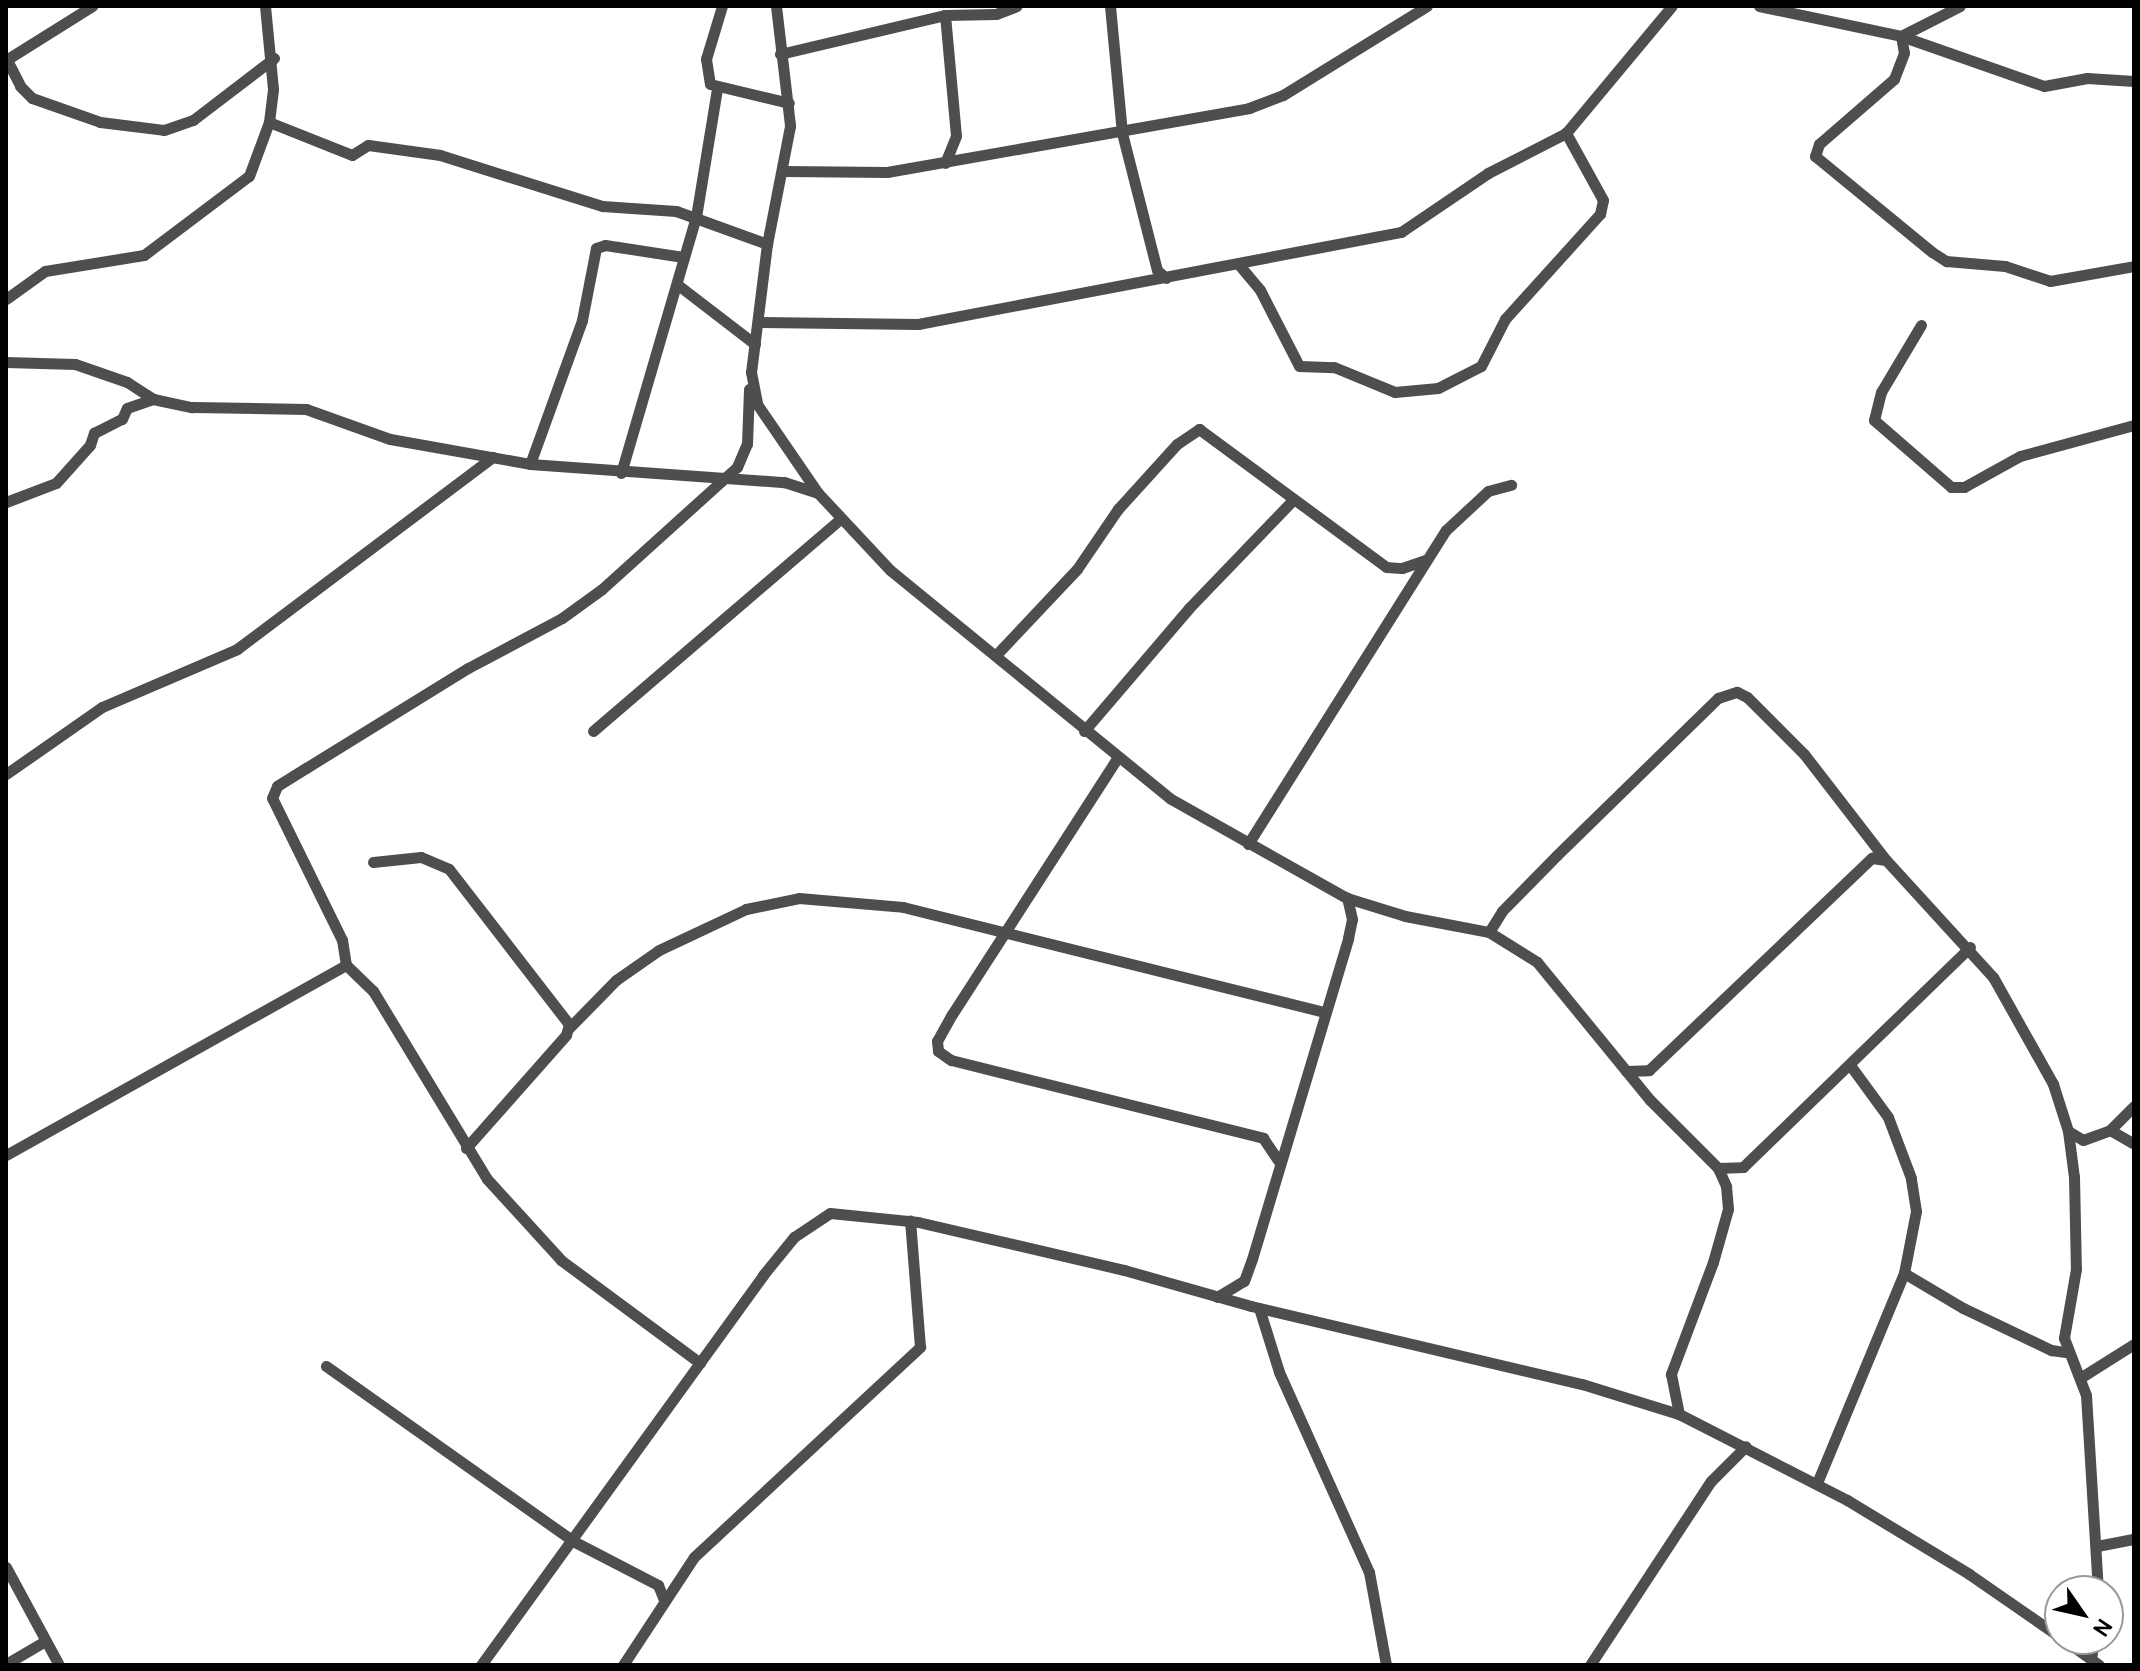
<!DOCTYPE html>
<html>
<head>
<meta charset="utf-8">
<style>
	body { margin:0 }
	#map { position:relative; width:2140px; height:1671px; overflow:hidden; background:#fff; font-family:Cabin,sans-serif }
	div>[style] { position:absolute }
	.minor>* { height:11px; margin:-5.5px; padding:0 5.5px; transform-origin:5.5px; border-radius:5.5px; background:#4e4e4e }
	span { translate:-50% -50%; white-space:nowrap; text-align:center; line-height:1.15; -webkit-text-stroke:6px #fff; paint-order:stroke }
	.frame { position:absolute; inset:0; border:8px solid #000; pointer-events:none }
	.north { position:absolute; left:2044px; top:1575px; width:80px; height:80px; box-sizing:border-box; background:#fff; border:2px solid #999; border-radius:50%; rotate:124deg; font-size:22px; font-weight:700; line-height:32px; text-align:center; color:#000 }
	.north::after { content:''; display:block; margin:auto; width:28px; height:36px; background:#000; clip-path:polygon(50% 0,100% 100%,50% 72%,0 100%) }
</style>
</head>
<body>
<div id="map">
	<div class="minor">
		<div style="left:722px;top:6px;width:55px;rotate:106.8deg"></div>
		<div style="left:706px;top:59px;width:25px;rotate:81deg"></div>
		<div style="left:710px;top:84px;width:81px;rotate:13.5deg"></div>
		<div style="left:776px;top:6px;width:121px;rotate:83.3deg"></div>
		<div style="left:790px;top:126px;width:120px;rotate:101deg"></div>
		<div style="left:767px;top:244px;width:129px;rotate:97.1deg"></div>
		<div style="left:751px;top:372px;width:33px;rotate:79deg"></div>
		<div style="left:757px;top:404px;width:108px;rotate:55.6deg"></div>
		<div style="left:818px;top:493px;width:105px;rotate:46.9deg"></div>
		<div style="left:890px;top:570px;width:362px;rotate:39.2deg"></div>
		<div style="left:1171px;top:799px;width:202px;rotate:29.4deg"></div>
		<div style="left:1347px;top:898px;width:61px;rotate:17.2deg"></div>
		<div style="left:1405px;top:916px;width:86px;rotate:10.8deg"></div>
		<div style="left:1489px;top:932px;width:57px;rotate:32deg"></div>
		<div style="left:1537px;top:962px;width:178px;rotate:50.7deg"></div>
		<div style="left:1650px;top:1100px;width:96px;rotate:45deg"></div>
		<div style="left:1718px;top:1168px;width:20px;rotate:66deg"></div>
		<div style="left:1726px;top:1186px;width:23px;rotate:85deg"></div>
		<div style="left:1728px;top:1209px;width:55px;rotate:105.8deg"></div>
		<div style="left:1713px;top:1262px;width:120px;rotate:110.6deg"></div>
		<div style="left:1671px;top:1374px;width:41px;rotate:78.7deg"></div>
		<div style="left:1110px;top:6px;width:128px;rotate:84.6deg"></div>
		<div style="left:1122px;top:133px;width:141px;rotate:75.7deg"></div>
		<div style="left:1157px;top:270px;width:12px;rotate:42deg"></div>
		<div style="left:1759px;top:6px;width:145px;rotate:11.9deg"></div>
		<div style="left:1901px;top:36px;width:17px;rotate:80deg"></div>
		<div style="left:1904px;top:53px;width:28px;rotate:111deg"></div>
		<div style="left:1894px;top:79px;width:99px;rotate:139.1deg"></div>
		<div style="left:1819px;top:144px;width:13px;rotate:108deg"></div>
		<div style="left:1815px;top:156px;width:151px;rotate:39.4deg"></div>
		<div style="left:1932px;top:252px;width:17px;rotate:33deg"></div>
		<div style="left:1946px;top:261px;width:59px;rotate:4.8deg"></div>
		<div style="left:2005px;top:266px;width:47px;rotate:18.4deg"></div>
		<div style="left:2050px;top:281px;width:85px;rotate:-10.1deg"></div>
		<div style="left:945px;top:15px;width:121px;rotate:84.8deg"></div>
		<div style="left:956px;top:136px;width:29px;rotate:112deg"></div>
		<div style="left:1901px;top:36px;width:151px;rotate:19.3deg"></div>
		<div style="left:2044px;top:86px;width:44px;rotate:-10.5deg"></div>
		<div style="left:2087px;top:78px;width:47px;rotate:3.7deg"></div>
		<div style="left:1901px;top:36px;width:66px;rotate:-27deg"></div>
		<div style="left:780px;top:54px;width:170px;rotate:-13.3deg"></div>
		<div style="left:945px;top:15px;width:51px;rotate:-1.1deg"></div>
		<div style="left:996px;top:14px;width:22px;rotate:-21deg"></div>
		<div style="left:6px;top:58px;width:31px;rotate:63deg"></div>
		<div style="left:20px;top:86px;width:17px;rotate:45deg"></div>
		<div style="left:32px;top:98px;width:72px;rotate:19.4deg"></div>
		<div style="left:100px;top:122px;width:64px;rotate:7.1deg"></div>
		<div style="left:164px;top:130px;width:31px;rotate:-19deg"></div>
		<div style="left:193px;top:120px;width:102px;rotate:-37.4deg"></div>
		<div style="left:6px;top:60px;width:102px;rotate:-32.1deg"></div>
		<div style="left:269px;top:122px;width:89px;rotate:21.7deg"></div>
		<div style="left:352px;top:155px;width:19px;rotate:-32deg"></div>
		<div style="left:368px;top:145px;width:73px;rotate:7.9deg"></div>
		<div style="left:440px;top:155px;width:170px;rotate:17.5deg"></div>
		<div style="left:602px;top:206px;width:74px;rotate:3.9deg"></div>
		<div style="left:676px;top:211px;width:97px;rotate:19.9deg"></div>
		<div style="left:784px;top:171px;width:103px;rotate:0.6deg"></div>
		<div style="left:887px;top:172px;width:368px;rotate:-10deg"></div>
		<div style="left:1249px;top:108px;width:36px;rotate:-21deg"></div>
		<div style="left:1283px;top:95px;width:169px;rotate:-31.7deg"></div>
		<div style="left:1240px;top:266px;width:31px;rotate:50deg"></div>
		<div style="left:1260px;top:290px;width:85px;rotate:62.8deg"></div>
		<div style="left:1299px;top:366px;width:35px;rotate:2deg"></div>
		<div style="left:1334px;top:367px;width:66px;rotate:22.3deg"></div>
		<div style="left:1395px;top:392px;width:43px;rotate:-5.3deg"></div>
		<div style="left:1438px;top:388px;width:48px;rotate:-27.1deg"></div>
		<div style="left:1481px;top:366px;width:53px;rotate:-62.9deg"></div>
		<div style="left:1505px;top:319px;width:142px;rotate:-47.9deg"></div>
		<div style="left:1600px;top:214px;width:14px;rotate:-78deg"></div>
		<div style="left:1603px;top:200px;width:77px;rotate:-118.9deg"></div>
		<div style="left:678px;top:285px;width:97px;rotate:37.5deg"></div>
		<div style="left:6px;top:299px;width:48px;rotate:-35.7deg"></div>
		<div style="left:45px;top:271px;width:100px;rotate:-9.2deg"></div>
		<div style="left:144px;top:255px;width:131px;rotate:-37deg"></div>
		<div style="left:249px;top:176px;width:58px;rotate:-69.7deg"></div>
		<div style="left:269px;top:122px;width:33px;rotate:-83deg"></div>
		<div style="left:273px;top:89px;width:83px;rotate:-95.5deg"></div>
		<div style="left:759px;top:322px;width:159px;rotate:0.7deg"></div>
		<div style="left:918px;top:324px;width:492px;rotate:-10.8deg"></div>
		<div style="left:1401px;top:232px;width:105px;rotate:-34.1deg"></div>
		<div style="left:1488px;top:173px;width:88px;rotate:-27.1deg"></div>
		<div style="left:1566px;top:133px;width:165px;rotate:-50.2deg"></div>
		<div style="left:1921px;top:325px;width:78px;rotate:120.8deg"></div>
		<div style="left:1881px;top:392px;width:29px;rotate:104deg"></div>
		<div style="left:1874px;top:420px;width:102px;rotate:41deg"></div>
		<div style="left:1951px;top:487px;width:13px"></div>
		<div style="left:1964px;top:487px;width:64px;rotate:-29deg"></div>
		<div style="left:2020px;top:456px;width:118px;rotate:-15.2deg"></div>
		<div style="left:6px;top:362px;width:69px;rotate:1.7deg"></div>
		<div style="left:75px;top:364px;width:55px;rotate:19.1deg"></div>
		<div style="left:127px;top:382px;width:31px;rotate:33deg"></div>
		<div style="left:153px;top:399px;width:40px;rotate:12deg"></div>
		<div style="left:192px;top:407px;width:114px;rotate:1deg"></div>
		<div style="left:306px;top:409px;width:89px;rotate:19.7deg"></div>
		<div style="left:390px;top:439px;width:142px;rotate:10.1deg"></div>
		<div style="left:530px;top:464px;width:255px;rotate:4.1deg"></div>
		<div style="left:784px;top:482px;width:35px;rotate:18deg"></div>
		<div style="left:530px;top:464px;width:153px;rotate:-70.1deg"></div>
		<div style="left:582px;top:320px;width:73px;rotate:-79deg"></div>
		<div style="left:596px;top:248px;width:9px;rotate:-18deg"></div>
		<div style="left:605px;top:245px;width:79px;rotate:8.7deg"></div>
		<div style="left:621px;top:473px;width:267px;rotate:-73.7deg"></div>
		<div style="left:696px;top:217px;width:130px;rotate:-80.7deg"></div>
		<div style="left:6px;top:502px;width:53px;rotate:-20.8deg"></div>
		<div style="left:56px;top:483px;width:51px;rotate:-48.2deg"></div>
		<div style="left:90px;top:445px;width:13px;rotate:-72deg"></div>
		<div style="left:94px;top:433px;width:31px;rotate:-27deg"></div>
		<div style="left:122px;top:419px;width:12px;rotate:-66deg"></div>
		<div style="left:127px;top:408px;width:28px;rotate:-19deg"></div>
		<div style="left:996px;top:655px;width:118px;rotate:-46.7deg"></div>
		<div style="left:1077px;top:569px;width:73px;rotate:-55.7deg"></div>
		<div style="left:1118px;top:509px;width:88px;rotate:-47.8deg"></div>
		<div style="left:1177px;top:444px;width:27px;rotate:-34deg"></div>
		<div style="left:1199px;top:429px;width:232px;rotate:36.4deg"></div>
		<div style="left:1386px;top:567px;width:16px;rotate:4deg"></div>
		<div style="left:1402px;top:568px;width:24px;rotate:-19deg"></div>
		<div style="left:593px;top:731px;width:324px;rotate:-40.6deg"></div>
		<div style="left:1084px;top:731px;width:162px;rotate:-49.5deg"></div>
		<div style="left:1189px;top:608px;width:150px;rotate:-46.1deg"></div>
		<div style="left:1116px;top:760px;width:302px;rotate:122.8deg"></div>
		<div style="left:952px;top:1014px;width:31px;rotate:119deg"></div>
		<div style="left:937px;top:1041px;width:10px;rotate:84deg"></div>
		<div style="left:938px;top:1051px;width:16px;rotate:35deg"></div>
		<div style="left:951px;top:1060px;width:322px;rotate:14deg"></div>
		<div style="left:1263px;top:1138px;width:27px;rotate:56deg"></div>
		<div style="left:6px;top:774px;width:117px;rotate:-34.9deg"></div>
		<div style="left:102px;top:707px;width:147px;rotate:-23.2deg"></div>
		<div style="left:237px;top:649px;width:320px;rotate:-36.9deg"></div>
		<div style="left:1248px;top:844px;width:371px;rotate:-57.8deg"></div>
		<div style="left:1446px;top:530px;width:57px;rotate:-42.9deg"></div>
		<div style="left:1488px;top:491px;width:24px;rotate:-15deg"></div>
		<div style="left:373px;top:862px;width:48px;rotate:-5.9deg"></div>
		<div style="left:421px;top:857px;width:30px;rotate:23deg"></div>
		<div style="left:449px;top:869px;width:196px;rotate:52.3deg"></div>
		<div style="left:569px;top:1024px;width:11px;rotate:105deg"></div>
		<div style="left:566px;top:1035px;width:151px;rotate:131.5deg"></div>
		<div style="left:1489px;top:932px;width:25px;rotate:-58deg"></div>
		<div style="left:1502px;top:911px;width:78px;rotate:-45.5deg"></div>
		<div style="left:1557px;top:855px;width:225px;rotate:-44.3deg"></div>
		<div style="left:1718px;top:698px;width:20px;rotate:-18deg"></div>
		<div style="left:1737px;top:692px;width:11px;rotate:27deg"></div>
		<div style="left:1747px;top:697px;width:81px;rotate:45deg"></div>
		<div style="left:1804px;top:754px;width:134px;rotate:52.3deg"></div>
		<div style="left:1886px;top:860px;width:159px;rotate:47.6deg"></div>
		<div style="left:1993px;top:977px;width:123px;rotate:60.7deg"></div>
		<div style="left:2053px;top:1084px;width:49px;rotate:72.3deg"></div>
		<div style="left:2068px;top:1131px;width:46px;rotate:82.6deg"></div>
		<div style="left:2074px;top:1177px;width:92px;rotate:88.8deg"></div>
		<div style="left:2076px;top:1269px;width:70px;rotate:99.9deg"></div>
		<div style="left:2064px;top:1338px;width:61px;rotate:68.9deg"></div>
		<div style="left:2086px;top:1395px;width:196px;rotate:86.5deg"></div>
		<div style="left:569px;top:1028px;width:67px;rotate:-45.6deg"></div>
		<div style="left:616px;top:980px;width:52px;rotate:-34.9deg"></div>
		<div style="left:659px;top:950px;width:96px;rotate:-25.2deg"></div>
		<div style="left:746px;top:909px;width:54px;rotate:-11.7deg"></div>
		<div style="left:799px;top:898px;width:104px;rotate:4.9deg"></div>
		<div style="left:903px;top:907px;width:434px;rotate:14deg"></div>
		<div style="left:1626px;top:1071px;width:23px;rotate:-2deg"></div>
		<div style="left:1649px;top:1070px;width:308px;rotate:-43.6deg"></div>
		<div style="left:1872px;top:858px;width:14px;rotate:8deg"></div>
		<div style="left:2110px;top:1130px;width:34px;rotate:-45deg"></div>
		<div style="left:2068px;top:1131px;width:17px;rotate:31deg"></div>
		<div style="left:2083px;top:1140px;width:29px;rotate:-20deg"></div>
		<div style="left:2110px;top:1130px;width:28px;rotate:30deg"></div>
		<div style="left:6px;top:1155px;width:389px;rotate:-29.2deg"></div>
		<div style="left:1718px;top:1168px;width:25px;rotate:-2deg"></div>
		<div style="left:1743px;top:1167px;width:316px;rotate:-44.1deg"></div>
		<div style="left:1904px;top:1273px;width:69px;rotate:30.7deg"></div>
		<div style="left:1963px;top:1308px;width:98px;rotate:25.5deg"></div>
		<div style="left:2051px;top:1350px;width:15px;rotate:8deg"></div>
		<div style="left:1217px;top:1297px;width:31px;rotate:-31deg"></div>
		<div style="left:1244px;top:1281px;width:23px;rotate:-70deg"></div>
		<div style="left:1252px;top:1259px;width:335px;rotate:-73.3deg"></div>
		<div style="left:1348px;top:938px;width:19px;rotate:-78deg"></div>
		<div style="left:1352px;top:919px;width:22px;rotate:-103deg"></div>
		<div style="left:1259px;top:1308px;width:67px;rotate:72.6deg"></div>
		<div style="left:1279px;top:1372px;width:219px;rotate:65.8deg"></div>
		<div style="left:1369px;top:1572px;width:95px;rotate:79.6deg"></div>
		<div style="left:700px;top:1363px;width:173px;rotate:-143.5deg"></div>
		<div style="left:561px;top:1260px;width:110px;rotate:-132.4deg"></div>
		<div style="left:487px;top:1179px;width:220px;rotate:-121.2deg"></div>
		<div style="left:373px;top:991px;width:37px;rotate:-136deg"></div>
		<div style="left:346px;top:965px;width:25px;rotate:-99deg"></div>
		<div style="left:342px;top:940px;width:158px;rotate:-116.2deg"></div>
		<div style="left:272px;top:798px;width:13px;rotate:-67deg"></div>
		<div style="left:277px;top:786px;width:34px;rotate:-32deg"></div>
		<div style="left:306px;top:768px;width:190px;rotate:-31.7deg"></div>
		<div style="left:468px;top:668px;width:106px;rotate:-28deg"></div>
		<div style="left:562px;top:618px;width:49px;rotate:-35.9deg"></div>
		<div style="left:602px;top:589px;width:182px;rotate:-42.1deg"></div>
		<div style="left:737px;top:467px;width:25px;rotate:-67deg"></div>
		<div style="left:747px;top:444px;width:55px;rotate:-87.9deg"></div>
		<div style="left:326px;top:1366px;width:303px;rotate:35.3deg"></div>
		<div style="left:573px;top:1541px;width:96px;rotate:27.4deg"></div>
		<div style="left:658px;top:1585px;width:16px;rotate:68deg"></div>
		<div style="left:2080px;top:1378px;width:64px;rotate:-32.2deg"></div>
		<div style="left:1817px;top:1483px;width:227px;rotate:-67.5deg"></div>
		<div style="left:1904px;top:1273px;width:63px;rotate:-79deg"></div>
		<div style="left:1916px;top:1211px;width:33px;rotate:-99deg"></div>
		<div style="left:1911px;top:1178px;width:65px;rotate:-110.7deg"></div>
		<div style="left:1888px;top:1117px;width:64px;rotate:-126.2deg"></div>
		<div style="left:2097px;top:1546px;width:38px;rotate:-11deg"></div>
		<div style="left:6px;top:1567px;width:111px;rotate:61.6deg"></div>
		<div style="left:2063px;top:1639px;width:44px;rotate:35.8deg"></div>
		<div style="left:2091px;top:1659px;width:20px;rotate:-81deg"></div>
		<div style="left:6px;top:1664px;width:45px;rotate:-30.5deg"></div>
		<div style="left:481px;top:1665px;width:481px;rotate:-54.1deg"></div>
		<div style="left:763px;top:1275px;width:49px;rotate:-50.8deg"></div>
		<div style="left:794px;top:1237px;width:43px;rotate:-33.7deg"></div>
		<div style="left:830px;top:1213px;width:88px;rotate:5.8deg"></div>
		<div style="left:918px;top:1222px;width:212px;rotate:13.1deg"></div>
		<div style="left:1124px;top:1270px;width:132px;rotate:15.8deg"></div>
		<div style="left:1251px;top:1306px;width:340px;rotate:13.3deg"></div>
		<div style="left:1582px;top:1384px;width:102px;rotate:17.2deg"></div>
		<div style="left:1679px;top:1414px;width:189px;rotate:27.1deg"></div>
		<div style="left:1847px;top:1500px;width:143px;rotate:31.2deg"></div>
		<div style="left:1969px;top:1574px;width:111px;rotate:34.7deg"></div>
		<div style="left:623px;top:1665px;width:129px;rotate:-56.7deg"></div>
		<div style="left:694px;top:1557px;width:309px;rotate:-42.9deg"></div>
		<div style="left:920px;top:1347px;width:127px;rotate:-94.5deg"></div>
		<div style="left:1590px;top:1665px;width:220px;rotate:-56.7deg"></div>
		<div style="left:1711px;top:1481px;width:49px;rotate:-45deg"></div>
	</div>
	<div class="frame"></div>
	<div class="north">N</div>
</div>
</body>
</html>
